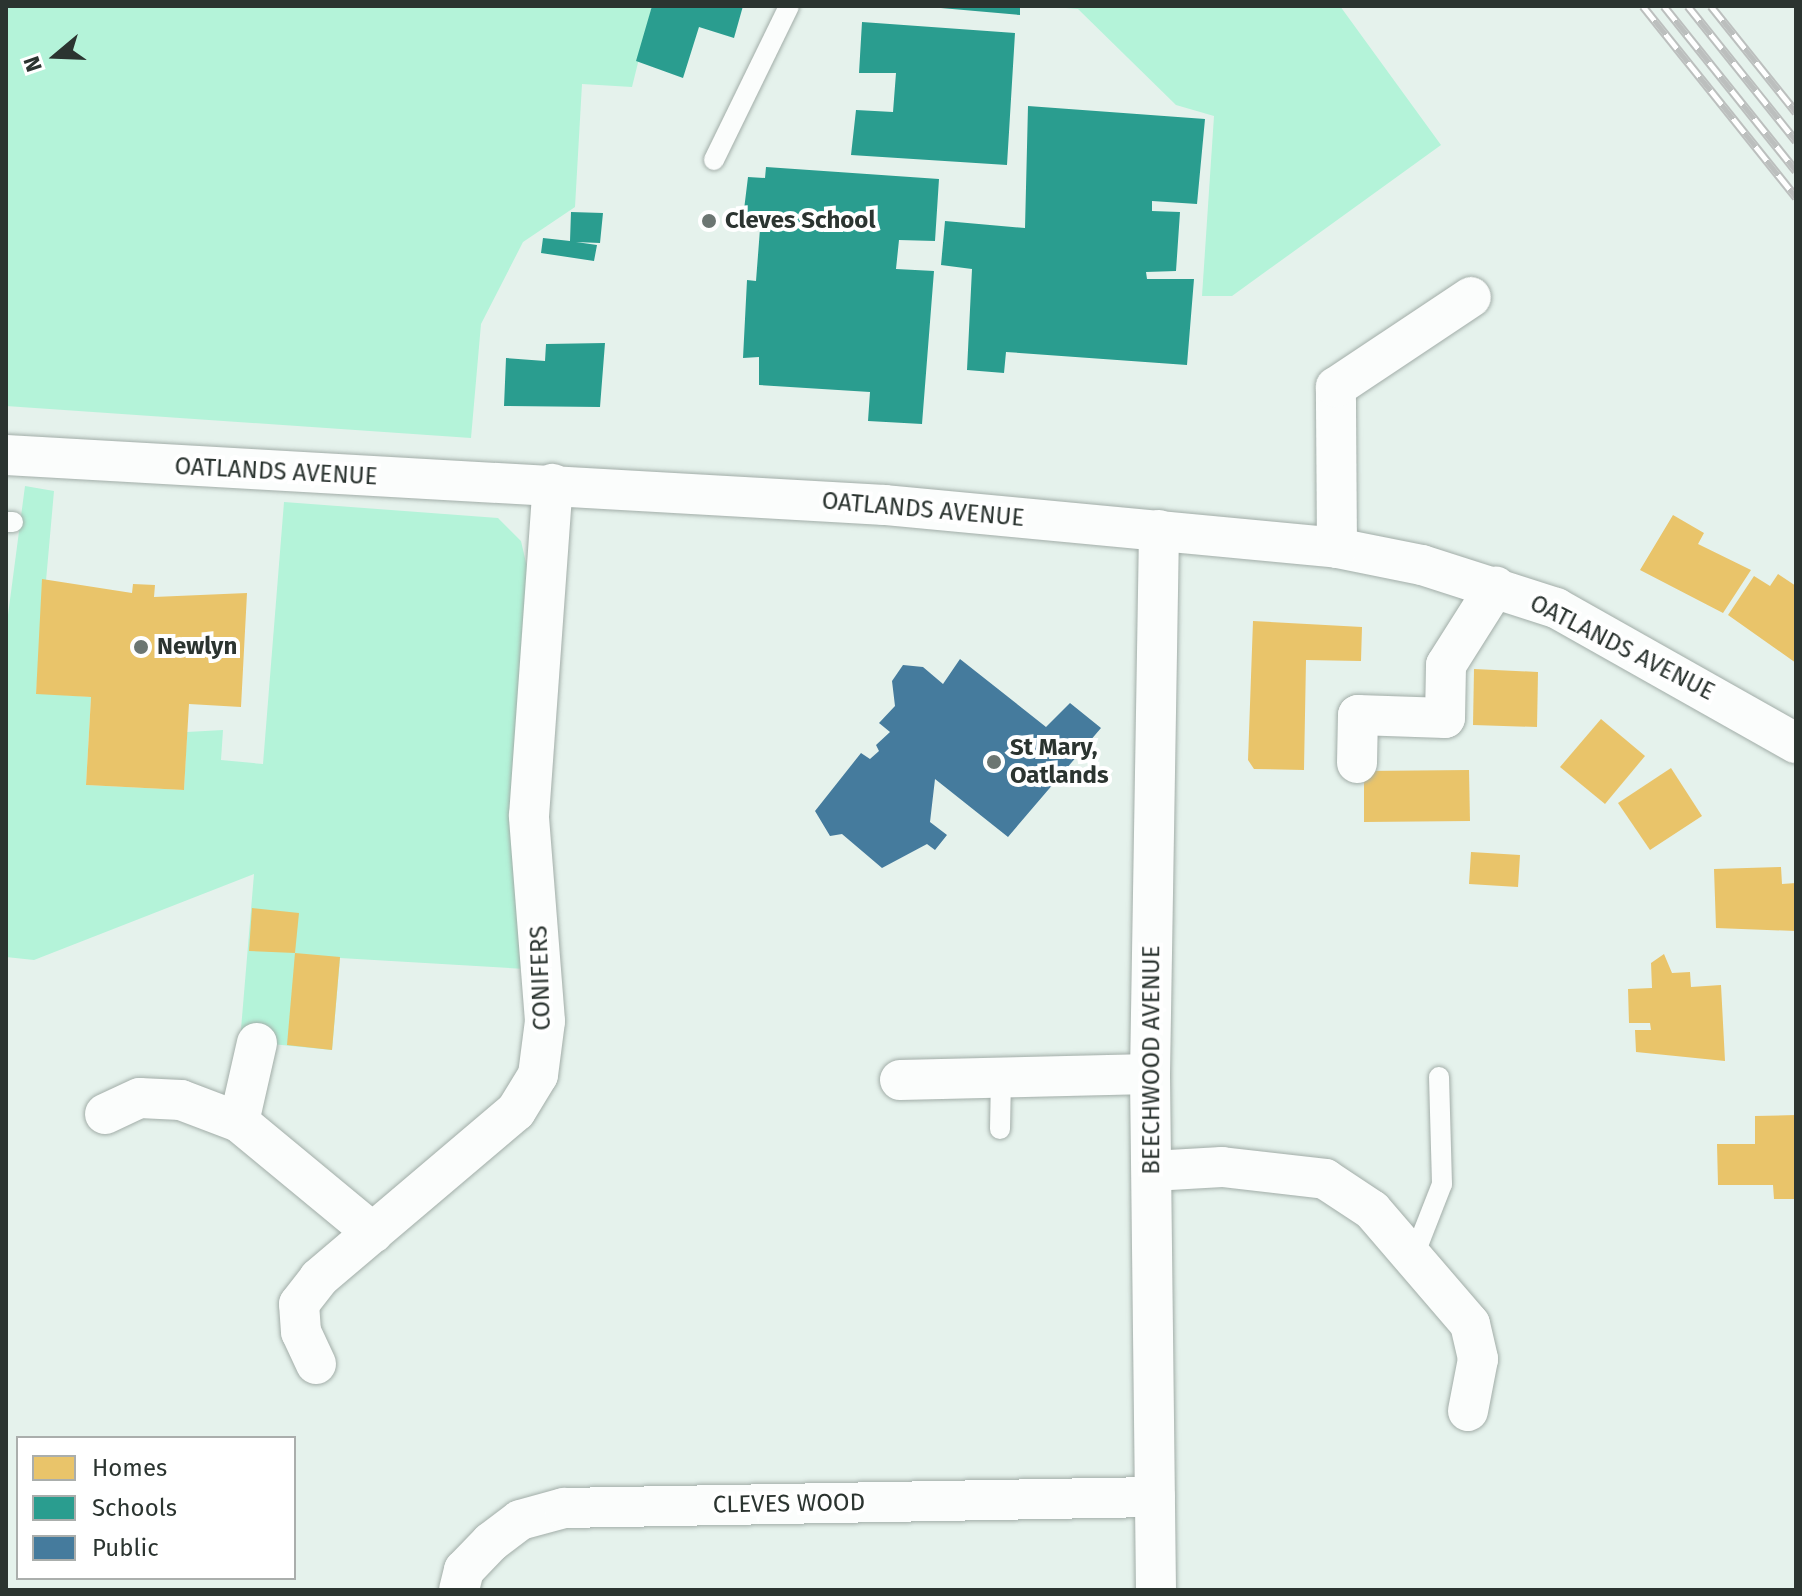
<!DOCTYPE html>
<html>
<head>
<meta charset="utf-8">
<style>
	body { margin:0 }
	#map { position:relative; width:1802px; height:1596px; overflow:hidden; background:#e5f2ec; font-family:"Fira Sans",sans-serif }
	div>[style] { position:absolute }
	.green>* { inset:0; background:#b4f3d9 }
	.homes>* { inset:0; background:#e9c46a }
	.schools>* { inset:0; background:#2a9d8f }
	.public>* { inset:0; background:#457b9d }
	.roads { filter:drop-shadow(0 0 2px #a2ada8) drop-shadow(0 0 2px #a2ada8) }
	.lane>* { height:20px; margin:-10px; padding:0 10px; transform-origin:10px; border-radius:10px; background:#fbfdfc }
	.street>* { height:40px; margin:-20px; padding:0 20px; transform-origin:20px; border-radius:20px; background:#fbfdfc }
	.rail>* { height:9px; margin-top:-4.5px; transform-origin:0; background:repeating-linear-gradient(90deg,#fff 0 18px,#bcbfbe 0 36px); box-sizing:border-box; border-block:2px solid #bcbfbe }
	.dots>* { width:22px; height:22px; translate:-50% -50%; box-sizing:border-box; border:4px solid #fff; border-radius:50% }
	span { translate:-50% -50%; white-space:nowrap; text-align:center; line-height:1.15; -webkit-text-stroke:8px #fff; paint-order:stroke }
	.poi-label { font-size:24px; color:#2b3430; font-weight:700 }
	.left { translate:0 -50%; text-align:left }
	.street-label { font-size:24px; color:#2b3430 }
	.frame { position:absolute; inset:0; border:8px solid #2b3430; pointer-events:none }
	.legend { position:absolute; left:16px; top:1436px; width:280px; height:144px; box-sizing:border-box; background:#fff; border:2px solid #aaaeac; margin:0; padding:10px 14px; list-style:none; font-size:24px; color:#2b3430 }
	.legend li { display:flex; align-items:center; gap:16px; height:40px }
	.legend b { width:40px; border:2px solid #aaaeac }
	.north { position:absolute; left:16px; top:16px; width:80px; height:80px; -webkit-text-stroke:6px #fff; paint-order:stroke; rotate:251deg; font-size:22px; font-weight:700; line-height:32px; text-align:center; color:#2b3430 }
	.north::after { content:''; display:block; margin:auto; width:28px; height:36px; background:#2b3430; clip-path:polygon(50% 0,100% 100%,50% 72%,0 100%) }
</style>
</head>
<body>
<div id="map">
	<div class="green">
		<div style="clip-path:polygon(6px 6px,652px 6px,632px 87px,582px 84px,575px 207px,523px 242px,481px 324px,471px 438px,6px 406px)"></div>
		<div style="clip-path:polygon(1042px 6px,1340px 6px,1441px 145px,1232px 296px,1202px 296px,1214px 116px,1176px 105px,1078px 9px)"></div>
		<div style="clip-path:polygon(25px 486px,54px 491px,36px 693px,91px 697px,86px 785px,184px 790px,187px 732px,223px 730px,221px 760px,263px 764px,284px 502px,498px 518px,521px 541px,529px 576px,511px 804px,525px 969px,340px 958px,332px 1050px,240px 1041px,254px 874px,34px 960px,6px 957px,6px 630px)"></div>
	</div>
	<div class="homes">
		<div style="clip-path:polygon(1673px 515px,1704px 533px,1698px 544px,1751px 570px,1723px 613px,1640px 570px)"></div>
		<div style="clip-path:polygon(1778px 574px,1796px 586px,1796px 663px,1728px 615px,1754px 576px,1770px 586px)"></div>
		<div style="clip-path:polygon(42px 579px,132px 593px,133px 584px,155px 585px,154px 597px,247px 593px,241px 707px,189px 704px,184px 790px,86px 785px,91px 697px,36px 694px)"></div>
		<div style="clip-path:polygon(1253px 621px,1362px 627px,1361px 661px,1306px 660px,1304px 770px,1254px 769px,1248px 760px)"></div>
		<div style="clip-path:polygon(1474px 669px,1538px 672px,1537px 727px,1473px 725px)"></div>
		<div style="clip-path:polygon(1601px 719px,1645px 756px,1605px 804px,1560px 767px)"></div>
		<div style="clip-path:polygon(1671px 768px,1702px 816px,1650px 850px,1618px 803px)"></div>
		<div style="clip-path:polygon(1469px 770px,1470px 821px,1364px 822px,1364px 771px)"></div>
		<div style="clip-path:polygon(1471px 852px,1520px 855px,1518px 887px,1469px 884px)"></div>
		<div style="clip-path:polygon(1781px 867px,1782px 884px,1796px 883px,1796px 931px,1716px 928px,1714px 869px)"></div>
		<div style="clip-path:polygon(252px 908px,299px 913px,295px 953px,249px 951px)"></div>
		<div style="clip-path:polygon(295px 953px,340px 957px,332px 1050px,287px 1045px)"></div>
		<div style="clip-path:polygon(1664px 954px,1672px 973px,1690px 972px,1691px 987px,1721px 985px,1725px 1061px,1636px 1052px,1635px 1030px,1651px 1030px,1650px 1023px,1629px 1023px,1628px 989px,1652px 988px,1651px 963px)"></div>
		<div style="clip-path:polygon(1796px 1115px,1796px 1199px,1774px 1199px,1773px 1185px,1718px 1185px,1717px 1144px,1755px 1144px,1755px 1116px)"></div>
	</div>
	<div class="schools">
		<div style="clip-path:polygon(652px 6px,743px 6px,734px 38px,699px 27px,683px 78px,636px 61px)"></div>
		<div style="clip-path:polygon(918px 6px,1020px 6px,1020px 15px)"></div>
		<div style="clip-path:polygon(862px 22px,1015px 33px,1007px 165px,851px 155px,856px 110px,893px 112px,896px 73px,859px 73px)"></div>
		<div style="clip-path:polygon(1028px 106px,1205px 119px,1197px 204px,1152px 201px,1152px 211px,1180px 212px,1176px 271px,1146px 272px,1147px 279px,1194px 279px,1187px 365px,1006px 352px,1004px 373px,967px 370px,972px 269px,941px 265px,945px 221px,1025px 228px)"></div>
		<div style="clip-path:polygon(766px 167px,939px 179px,935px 241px,899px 240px,896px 269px,934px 271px,922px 424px,868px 421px,870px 392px,759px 385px,759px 357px,743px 358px,747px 280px,756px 281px,760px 229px,742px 226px,748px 177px,765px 178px)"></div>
		<div style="clip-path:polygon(571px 212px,603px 213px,600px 243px,576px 242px,597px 245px,594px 261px,541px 253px,543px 238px,570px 241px)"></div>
		<div style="clip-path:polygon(605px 343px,600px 407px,504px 406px,506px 358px,545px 361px,546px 344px)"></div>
	</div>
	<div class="public">
		<div style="clip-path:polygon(960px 659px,1046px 727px,1070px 703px,1101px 728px,1008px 837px,935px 779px,930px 822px,947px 835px,935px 850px,927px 844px,882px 868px,842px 834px,830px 836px,815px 811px,861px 753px,870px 759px,879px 751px,876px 745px,890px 732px,879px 723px,895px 706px,892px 681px,903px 665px,923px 667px,943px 684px)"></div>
	</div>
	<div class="roads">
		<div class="lane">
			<div style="left:714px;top:160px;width:171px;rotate:-64deg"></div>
			<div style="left:6px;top:522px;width:7px"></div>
			<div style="left:1000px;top:1129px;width:51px;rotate:-88.9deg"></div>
			<div style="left:1415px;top:1253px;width:74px;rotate:-68.6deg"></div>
			<div style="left:1442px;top:1184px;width:107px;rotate:-91.6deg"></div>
		</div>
		<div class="street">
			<div style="left:6px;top:455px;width:880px;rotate:3.26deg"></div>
			<div style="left:885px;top:505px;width:454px;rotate:5.4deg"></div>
			<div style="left:1337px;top:548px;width:87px;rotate:11.3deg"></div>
			<div style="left:1422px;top:565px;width:141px;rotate:17.8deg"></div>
			<div style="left:1556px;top:608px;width:275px;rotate:29.4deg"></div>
			<div style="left:1337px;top:548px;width:161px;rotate:-90.4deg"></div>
			<div style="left:1336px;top:387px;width:162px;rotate:-33.7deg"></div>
			<div style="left:1357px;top:763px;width:48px;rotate:-88.8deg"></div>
			<div style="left:1358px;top:715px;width:87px;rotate:2deg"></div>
			<div style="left:1445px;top:718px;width:53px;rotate:-88.9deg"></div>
			<div style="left:1446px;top:665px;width:93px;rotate:-57.7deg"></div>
			<div style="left:900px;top:1080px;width:250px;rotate:-1.4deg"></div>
			<div style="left:105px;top:1114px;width:38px;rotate:-25deg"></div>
			<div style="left:140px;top:1098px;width:41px;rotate:2.8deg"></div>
			<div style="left:181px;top:1100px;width:62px;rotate:20.8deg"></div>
			<div style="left:239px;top:1122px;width:174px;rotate:39.6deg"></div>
			<div style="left:239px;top:1122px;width:81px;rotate:-77.2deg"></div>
			<div style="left:1152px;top:1171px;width:70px;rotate:-3.3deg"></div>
			<div style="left:1222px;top:1167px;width:104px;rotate:6.6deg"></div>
			<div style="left:1325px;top:1179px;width:56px;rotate:33.4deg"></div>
			<div style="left:1372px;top:1210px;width:150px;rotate:49.3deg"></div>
			<div style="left:1470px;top:1324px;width:36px;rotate:77deg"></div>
			<div style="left:1478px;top:1359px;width:53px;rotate:100.9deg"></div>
			<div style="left:316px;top:1364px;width:35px;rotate:-115deg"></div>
			<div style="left:301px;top:1332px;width:28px;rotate:-94deg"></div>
			<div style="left:299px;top:1304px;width:33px;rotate:-52deg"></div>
			<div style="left:319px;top:1278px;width:258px;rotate:-40.3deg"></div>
			<div style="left:516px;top:1111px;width:42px;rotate:-58.6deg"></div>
			<div style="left:538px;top:1075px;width:54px;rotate:-82.6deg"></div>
			<div style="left:545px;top:1021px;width:206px;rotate:-94.5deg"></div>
			<div style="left:529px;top:816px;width:333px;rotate:-85.9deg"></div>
			<div style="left:459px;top:1590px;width:21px;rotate:-76deg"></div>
			<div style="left:464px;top:1570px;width:39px;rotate:-46deg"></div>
			<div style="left:491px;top:1542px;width:36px;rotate:-37deg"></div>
			<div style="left:520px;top:1520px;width:46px;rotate:-15.3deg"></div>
			<div style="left:564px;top:1508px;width:591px;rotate:-1.07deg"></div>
			<div style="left:1156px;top:1590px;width:516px;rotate:-90.67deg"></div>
			<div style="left:1150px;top:1074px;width:544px;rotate:-89.05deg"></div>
		</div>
	</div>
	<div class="rail">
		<div style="left:1643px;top:6px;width:245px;rotate:51.3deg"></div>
		<div style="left:1664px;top:6px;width:211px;rotate:51.3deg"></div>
		<div style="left:1688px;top:6px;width:173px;rotate:51.3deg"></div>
		<div style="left:1711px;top:6px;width:136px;rotate:51.3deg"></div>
	</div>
	<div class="dots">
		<div style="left:709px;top:221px;background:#6c7672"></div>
		<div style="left:141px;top:647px;background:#6c7672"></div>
		<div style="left:994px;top:762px;background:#6c7672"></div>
	</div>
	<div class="poi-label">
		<span class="left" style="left:725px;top:221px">Cleves School</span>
		<span class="left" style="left:157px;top:647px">Newlyn</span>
		<span class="left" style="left:1010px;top:762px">St Mary,<br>Oatlands</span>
	</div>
	<div class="street-label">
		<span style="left:276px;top:472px;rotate:3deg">OATLANDS AVENUE</span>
		<span style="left:923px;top:510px;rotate:5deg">OATLANDS AVENUE</span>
		<span style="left:1622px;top:648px;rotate:27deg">OATLANDS AVENUE</span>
		<span style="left:541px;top:978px;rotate:-92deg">CONIFERS</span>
		<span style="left:1152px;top:1060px;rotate:-90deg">BEECHWOOD AVENUE</span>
		<span style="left:789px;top:1504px;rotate:-1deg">CLEVES WOOD</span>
	</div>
	<div class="frame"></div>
	<ul class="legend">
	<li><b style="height:22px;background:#e9c46a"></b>Homes</li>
	<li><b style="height:22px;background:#2a9d8f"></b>Schools</li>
	<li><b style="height:22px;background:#457b9d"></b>Public</li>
	</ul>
	<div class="north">N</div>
</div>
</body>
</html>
